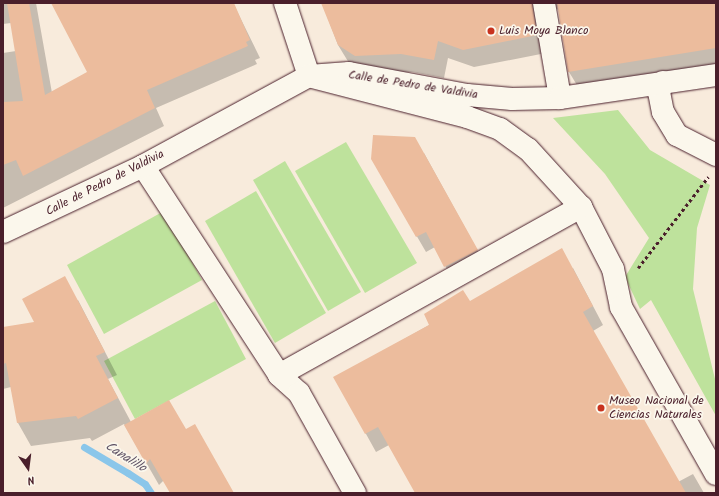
<!DOCTYPE html>
<html>
<head>
<meta charset="utf-8">
<style>
	body { margin:0 }
	#map { position:relative; width:719px; height:496px; overflow:hidden; background:#f8ebdc; font-family:Kalam,sans-serif }
	div>[style] { position:absolute }
	.green>* { inset:0; background:#bee29c }
	.shadow>* { inset:0; background:#0003 }
	.stream>* { height:7px; margin:-3.5px; padding:0 3.5px; transform-origin:3.5px; border-radius:3.5px; background:#8ac6ea }
	.building>* { inset:0; background:#ecbc9d }
	.path>* { height:2.5px; margin-top:-1.25px; transform-origin:0; background:repeating-linear-gradient(90deg,#4a1f2b 0 3px,transparent 0 6px) }
	.roads { filter:drop-shadow(0 0 1px #4a1f2b) drop-shadow(0 0 1px #4a1f2b) }
	.minor>* { height:22px; margin:-11px; padding:0 11px; transform-origin:11px; border-radius:11px; background:#fbf7ec }
	.dots>* { width:11px; height:11px; translate:-50% -50%; box-sizing:border-box; border:2px solid #fbf7ec; border-radius:50% }
	span { translate:-50% -50%; white-space:nowrap; text-align:center; line-height:1.15; -webkit-text-stroke:3.5px #fbf7ec; paint-order:stroke }
	.poi-label { font-size:12px; color:#4a1f2b }
	.left { translate:0 -50%; text-align:left }
	.street-label { font-size:12px; color:#4a1f2b }
	.water-label { font-size:13px; color:#5d5164; font-style:italic }
	.frame { position:absolute; inset:0; border:4px solid #4a1f2b; pointer-events:none }
	.north { position:absolute; left:8px; top:448px; width:40px; height:40px; -webkit-text-stroke:3px #fbf7ec; paint-order:stroke; rotate:166deg; font-size:11px; font-weight:700; line-height:16px; text-align:center; color:#4a1f2b }
	.north::after { content:''; display:block; margin:auto; width:14px; height:18px; background:#4a1f2b; clip-path:polygon(50% 0,100% 100%,50% 72%,0 100%) }
</style>
</head>
<body>
<div id="map">
	<div class="green">
		<div style="clip-path:polygon(618px 110px,650px 150px,710px 185px,697px 228px,693px 289px,716px 383px,716px 416px,651px 300px,640px 309px,625px 277px,649px 238px,605px 174px,553px 118px)"></div>
		<div style="clip-path:polygon(346px 142px,417px 263px,365px 293px,295px 171px)"></div>
		<div style="clip-path:polygon(285px 161px,361px 292px,328px 311px,253px 180px)"></div>
		<div style="clip-path:polygon(256px 191px,326px 313px,275px 343px,205px 221px)"></div>
		<div style="clip-path:polygon(164px 211px,202px 280px,104px 334px,67px 265px)"></div>
		<div style="clip-path:polygon(215px 301px,246px 359px,135px 419px,104px 361px)"></div>
	</div>
	<div class="shadow">
		<div style="clip-path:polygon(3px 3px,36px 3px,52px 93px,88px 72px,52px 3px,233px 3px,260px 58px,255px 60px,257px 64px,156px 108px,164px 126px,3px 208px,3px 53px,16px 51px,11px 23px,3px 24px)"></div>
		<div style="clip-path:polygon(322px 3px,716px 3px,716px 68px,580px 90px,569px 72px,559px 10px,553px 8px,546px 53px,474px 67px,448px 58px,444px 78px,412px 72px,367px 74px,349px 63px,338px 45px)"></div>
		<div style="clip-path:polygon(424px 153px,486px 266px,454px 282px,435px 247px,426px 252px,372px 159px)"></div>
		<div style="clip-path:polygon(573px 268px,603px 325px,593px 331px,678px 482px,693px 474px,704px 493px,416px 493px,389px 445px,376px 452px,335px 378px,470px 302px)"></div>
		<div style="clip-path:polygon(78px 300px,117px 375px,108px 379px,131px 422px,186px 431px,233px 493px,171px 493px,164px 480px,159px 485px,124px 424px,92px 441px,90px 438px,31px 446px,18px 423px,11px 387px,3px 389px,3px 328px,35px 323px)"></div>
	</div>
	<div class="stream">
		<div style="left:84px;top:447px;width:51px;rotate:30.6deg"></div>
		<div style="left:128px;top:473px;width:20px;rotate:33deg"></div>
		<div style="left:145px;top:484px;width:11px;rotate:56deg"></div>
	</div>
	<div class="building">
		<div style="clip-path:polygon(7px 3px,29px 3px,45px 95px,87px 72px,51px 3px,234px 3px,250px 40px,246px 42px,248px 46px,147px 90px,155px 108px,23px 176px,16px 160px,3px 165px,3px 102px,23px 101px)"></div>
		<div style="clip-path:polygon(321px 3px,532px 3px,537px 35px,463px 50px,438px 41px,434px 60px,401px 54px,355px 56px,338px 45px)"></div>
		<div style="clip-path:polygon(557px 3px,716px 3px,716px 48px,568px 72px)"></div>
		<div style="clip-path:polygon(373px 135px,415px 137px,478px 250px,444px 267px,426px 232px,416px 237px,371px 159px)"></div>
		<div style="clip-path:polygon(562px 248px,593px 306px,583px 312px,686px 493px,415px 493px,378px 427px,365px 434px,333px 377px,429px 325px,424px 314px,463px 290px,470px 301px)"></div>
		<div style="clip-path:polygon(65px 276px,105px 352px,96px 356px,118px 398px,78px 419px,76px 416px,17px 423px,6px 363px,3px 364px,3px 327px,34px 322px,22px 299px)"></div>
		<div style="clip-path:polygon(169px 400px,186px 429px,195px 424px,234px 493px,170px 493px,150px 459px,146px 464px,124px 425px)"></div>
	</div>
	<div class="path">
		<div style="left:638px;top:268px;width:115px;rotate:-52.4deg"></div>
	</div>
	<div class="roads">
		<div class="minor">
			<div style="left:285px;top:3px;width:77px;rotate:71.8deg"></div>
			<div style="left:309px;top:76px;width:163px;rotate:14.5deg"></div>
			<div style="left:467px;top:117px;width:35px;rotate:20deg"></div>
			<div style="left:500px;top:129px;width:34px;rotate:36deg"></div>
			<div style="left:528px;top:149px;width:79px;rotate:47.6deg"></div>
			<div style="left:581px;top:207px;width:70px;rotate:62.7deg"></div>
			<div style="left:613px;top:269px;width:39px;rotate:78deg"></div>
			<div style="left:621px;top:307px;width:192px;rotate:60.4deg"></div>
			<div style="left:544px;top:3px;width:96px;rotate:80.4deg"></div>
			<div style="left:663px;top:82px;width:11px;rotate:112deg"></div>
			<div style="left:659px;top:92px;width:20px;rotate:79deg"></div>
			<div style="left:663px;top:112px;width:27px;rotate:59deg"></div>
			<div style="left:677px;top:135px;width:44px;rotate:27.1deg"></div>
			<div style="left:143px;top:166px;width:249px;rotate:56.9deg"></div>
			<div style="left:279px;top:375px;width:346px;rotate:-29.1deg"></div>
			<div style="left:3px;top:232px;width:155px;rotate:-25.2deg"></div>
			<div style="left:143px;top:166px;width:189px;rotate:-28.5deg"></div>
			<div style="left:309px;top:76px;width:40px;rotate:-4.3deg"></div>
			<div style="left:349px;top:73px;width:120px;rotate:10.6deg"></div>
			<div style="left:467px;top:95px;width:45px;rotate:5.1deg"></div>
			<div style="left:512px;top:99px;width:48px;rotate:-1.2deg"></div>
			<div style="left:560px;top:98px;width:158px;rotate:-8.4deg"></div>
			<div style="left:279px;top:375px;width:27px;rotate:42deg"></div>
			<div style="left:299px;top:393px;width:115px;rotate:60.8deg"></div>
		</div>
	</div>
	<div class="dots">
		<div style="left:491px;top:31px;background:#c8321e"></div>
		<div style="left:601px;top:408px;background:#c8321e"></div>
	</div>
	<div class="poi-label">
		<span class="left" style="left:499px;top:31px">Luis Moya Blanco</span>
		<span class="left" style="left:609px;top:408px">Museo Nacional de<br>Ciencias Naturales</span>
	</div>
	<div class="street-label">
		<span style="left:413px;top:85px;rotate:9deg">Calle de Pedro de Valdivia</span>
		<span style="left:105px;top:183px;rotate:-27deg">Calle de Pedro de Valdivia</span>
	</div>
	<div class="water-label">
		<span style="left:125px;top:458px;rotate:32deg">Canalillo</span>
	</div>
	<div class="frame"></div>
	<div class="north">N</div>
</div>
</body>
</html>
